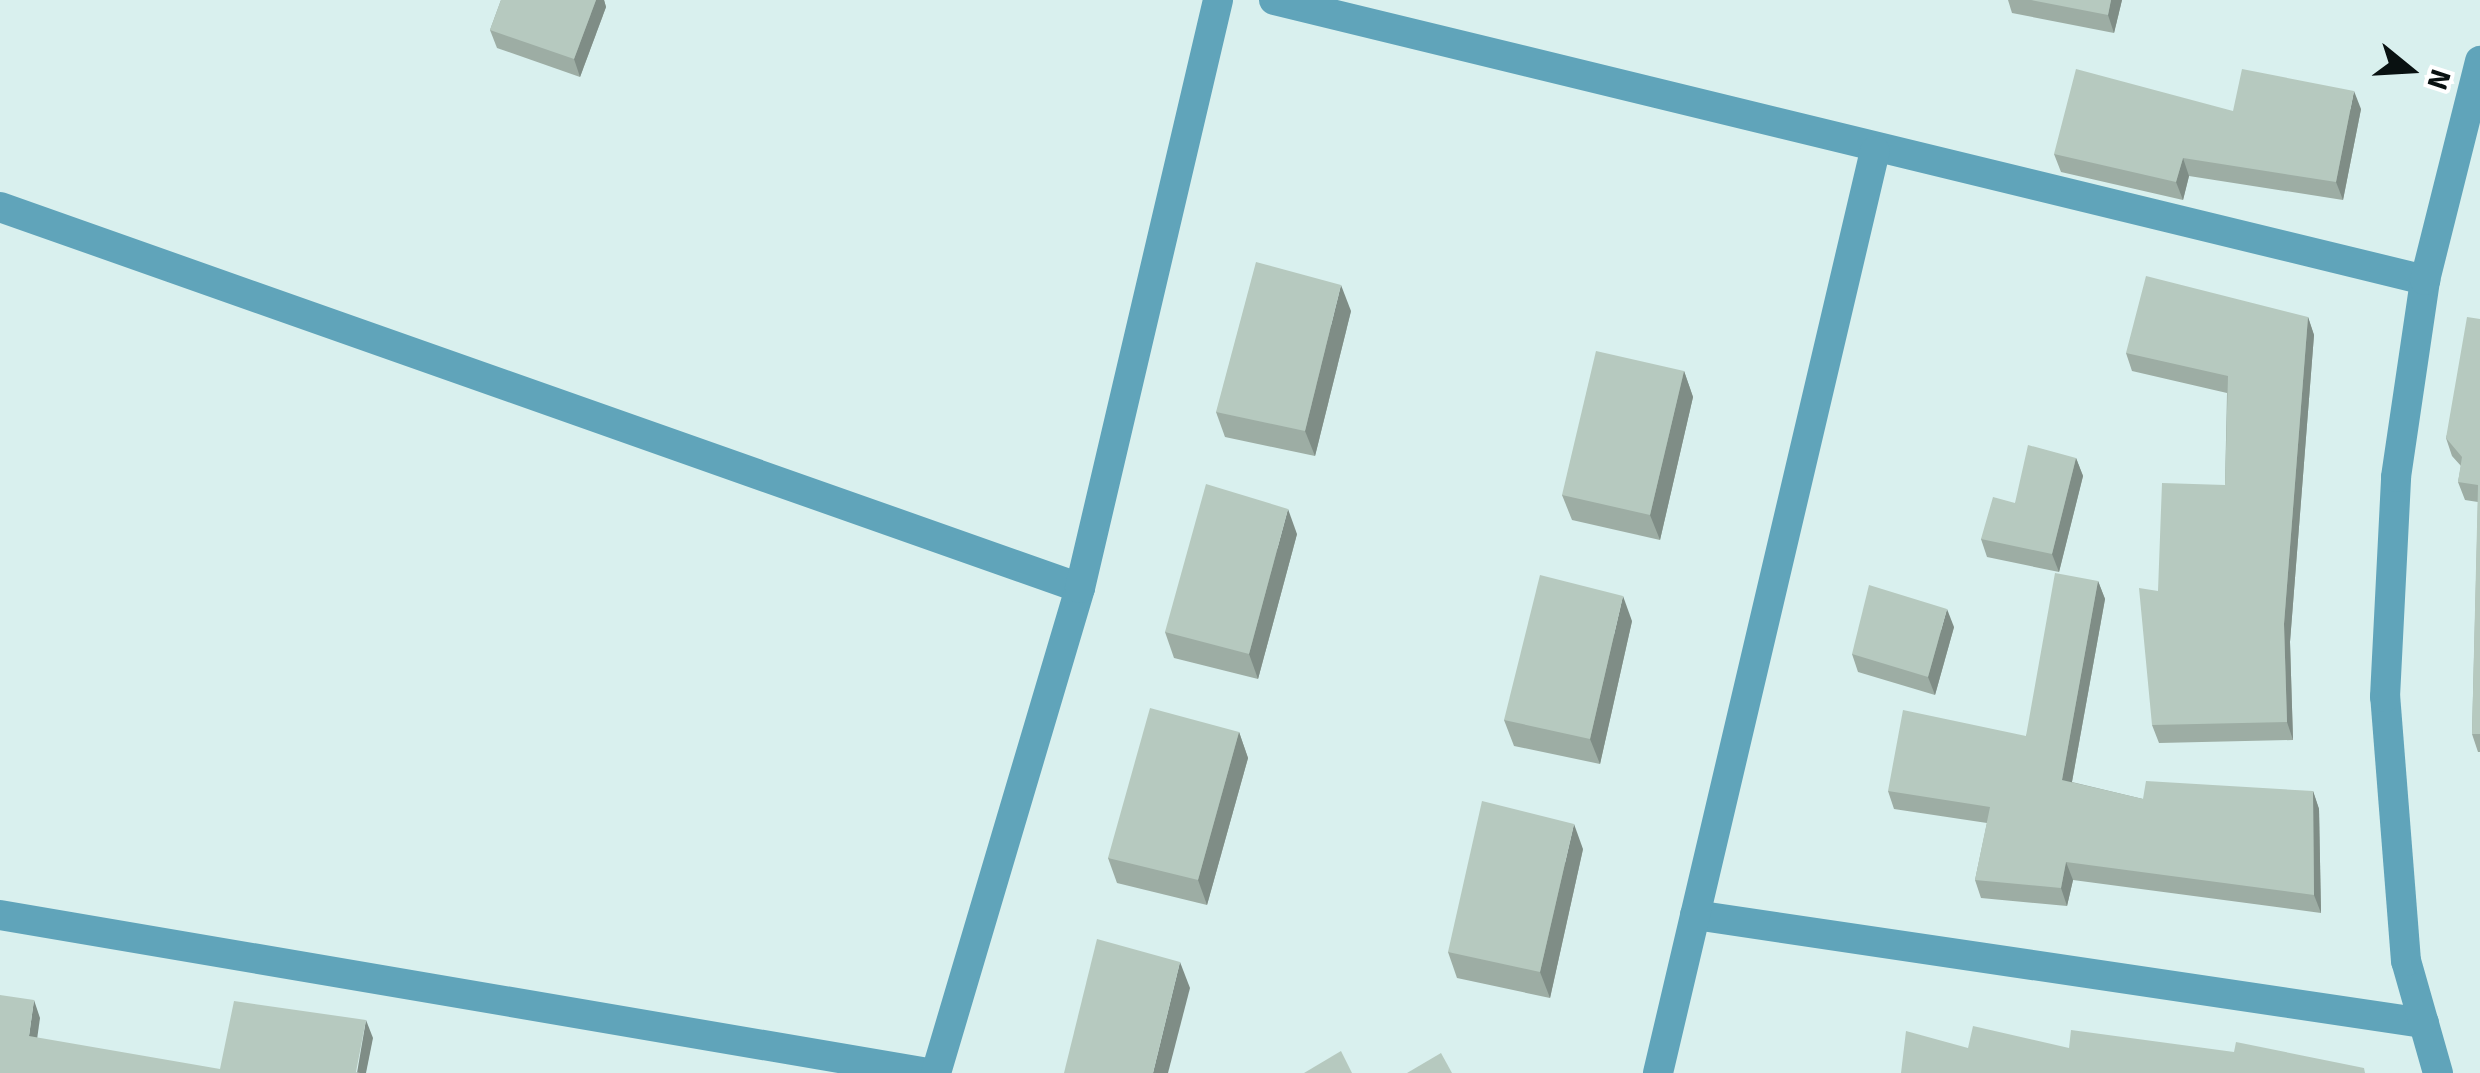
<!DOCTYPE html>
<html>
<head>
<meta charset="utf-8">
<style>
	body { margin:0 }
	#map { position:relative; width:2480px; height:1073px; overflow:hidden; background:#d9f0ee; font-family:Signika,sans-serif }
	div>[style] { position:absolute }
	.street>* { height:30px; margin:-15px; padding:0 15px; transform-origin:15px; border-radius:15px; background:#60a4ba }
	.wall>* { inset:0; background:#9dada4 }
	.shaded-wall>* { inset:0; background:#7f8d86 }
	.building>* { inset:0; background:#b6c9bf }
	span { translate:-50% -50%; white-space:nowrap; text-align:center; line-height:1.15; -webkit-text-stroke:8px #fff; paint-order:stroke }
	.north { position:absolute; left:2360px; top:20px; width:100px; height:100px; -webkit-text-stroke:8px #fff; paint-order:stroke; rotate:108deg; font-size:28px; font-weight:700; line-height:40px; text-align:center; color:#091111 }
	.north::after { content:''; display:block; margin:auto; width:35px; height:45px; background:#091111; clip-path:polygon(50% 0,100% 100%,50% 72%,0 100%) }
</style>
</head>
<body>
<div id="map">
	<div class="street">
		<div style="left:1274px;top:0;width:1185px;rotate:13.67deg"></div>
		<div style="left:0;top:207px;width:1145px;rotate:19.43deg"></div>
		<div style="left:0;top:915px;width:940px;rotate:9.67deg"></div>
		<div style="left:1695px;top:915px;width:737px;rotate:8.43deg"></div>
		<div style="left:936px;top:1073px;width:506px;rotate:-73.46deg"></div>
		<div style="left:1080px;top:588px;width:604px;rotate:-76.79deg"></div>
		<div style="left:1658px;top:1073px;width:947px;rotate:-76.76deg"></div>
		<div style="left:2438px;top:1073px;width:116px;rotate:-105.9deg"></div>
		<div style="left:2406px;top:961px;width:265px;rotate:-94.5deg"></div>
		<div style="left:2385px;top:697px;width:220px;rotate:-87.1deg"></div>
		<div style="left:2396px;top:477px;width:199px;rotate:-81.6deg"></div>
		<div style="left:2425px;top:280px;width:226px;rotate:-75.9deg"></div>
	</div>
	<div class="wall">
		<div style="clip-path:polygon(501px 0,604px 0,606px 7px,580px 77px,497px 48px,490px 30px)"></div>
		<div style="clip-path:polygon(2008px 0,2122px 0,2114px 33px,2012px 13px)"></div>
		<div style="clip-path:polygon(2361px 109px,2343px 200px,2189px 176px,2183px 200px,2061px 172px,2054px 154px,2233px 111px)"></div>
		<div style="clip-path:polygon(1351px 311px,1315px 456px,1225px 437px,1216px 412px)"></div>
		<div style="clip-path:polygon(2308px 317px,2314px 335px,2290px 642px,2293px 740px,2159px 743px,2152px 725px,2225px 485px,2227px 393px,2132px 371px,2126px 353px)"></div>
		<div style="clip-path:polygon(2480px 319px,2480px 752px,2478px 752px,2472px 734px,2478px 502px,2465px 500px,2458px 482px,2461px 466px,2452px 456px,2446px 438px)"></div>
		<div style="clip-path:polygon(1684px 371px,1693px 397px,1660px 540px,1572px 520px,1562px 495px)"></div>
		<div style="clip-path:polygon(2076px 458px,2083px 476px,2059px 572px,1987px 557px,1981px 539px,2015px 503px)"></div>
		<div style="clip-path:polygon(1297px 534px,1258px 679px,1174px 658px,1165px 632px)"></div>
		<div style="clip-path:polygon(2098px 581px,2105px 599px,2072px 782px,2143px 799px,2313px 791px,2319px 809px,2321px 913px,2073px 880px,2067px 906px,1981px 898px,1975px 880px,1987px 823px,1894px 809px,1888px 791px,2026px 736px)"></div>
		<div style="clip-path:polygon(1632px 621px,1600px 764px,1514px 746px,1504px 720px)"></div>
		<div style="clip-path:polygon(1954px 627px,1935px 695px,1858px 672px,1852px 654px)"></div>
		<div style="clip-path:polygon(1239px 732px,1248px 758px,1207px 905px,1117px 883px,1108px 858px)"></div>
		<div style="clip-path:polygon(1583px 849px,1550px 998px,1457px 978px,1448px 952px)"></div>
	</div>
	<div class="shaded-wall">
		<div style="clip-path:polygon(596px 0,604px 0,606px 7px,580px 77px,574px 59px)"></div>
		<div style="clip-path:polygon(2111px 0,2122px 0,2114px 33px,2108px 15px)"></div>
		<div style="clip-path:polygon(2354px 91px,2361px 109px,2343px 200px,2336px 182px)"></div>
		<div style="clip-path:polygon(2183px 158px,2189px 176px,2183px 200px,2176px 182px)"></div>
		<div style="clip-path:polygon(1341px 285px,1351px 311px,1315px 456px,1305px 431px)"></div>
		<div style="clip-path:polygon(2308px 317px,2314px 335px,2290px 642px,2293px 740px,2287px 722px,2284px 624px)"></div>
		<div style="clip-path:polygon(1684px 371px,1693px 397px,1660px 540px,1650px 515px)"></div>
		<div style="clip-path:polygon(2076px 458px,2083px 476px,2059px 572px,2052px 554px)"></div>
		<div style="clip-path:polygon(1288px 509px,1297px 534px,1258px 679px,1249px 654px)"></div>
		<div style="clip-path:polygon(2098px 581px,2105px 599px,2069px 798px,2062px 780px)"></div>
		<div style="clip-path:polygon(1623px 596px,1632px 621px,1600px 764px,1590px 739px)"></div>
		<div style="clip-path:polygon(1947px 609px,1954px 627px,1935px 695px,1928px 677px)"></div>
		<div style="clip-path:polygon(1239px 732px,1248px 758px,1207px 905px,1198px 880px)"></div>
		<div style="clip-path:polygon(2313px 791px,2319px 809px,2321px 913px,2314px 895px)"></div>
		<div style="clip-path:polygon(1574px 824px,1583px 849px,1550px 998px,1540px 972px)"></div>
		<div style="clip-path:polygon(2066px 862px,2073px 880px,2067px 906px,2061px 888px)"></div>
		<div style="clip-path:polygon(1180px 962px,1190px 988px,1168px 1073px,1153px 1073px)"></div>
		<div style="clip-path:polygon(34px 1000px,40px 1018px,35px 1054px,29px 1036px)"></div>
		<div style="clip-path:polygon(366px 1020px,373px 1038px,366px 1073px,357px 1073px)"></div>
	</div>
	<div class="building">
		<div style="clip-path:polygon(501px 0,596px 0,574px 59px,490px 30px)"></div>
		<div style="clip-path:polygon(2031px 0,2111px 0,2108px 15px)"></div>
		<div style="clip-path:polygon(2076px 69px,2233px 111px,2242px 69px,2354px 91px,2336px 182px,2183px 158px,2176px 182px,2054px 154px)"></div>
		<div style="clip-path:polygon(1256px 262px,1341px 285px,1305px 431px,1216px 412px)"></div>
		<div style="clip-path:polygon(2146px 276px,2308px 317px,2284px 624px,2287px 722px,2152px 725px,2139px 588px,2158px 591px,2162px 483px,2225px 485px,2228px 376px,2126px 353px)"></div>
		<div style="clip-path:polygon(2467px 317px,2480px 319px,2480px 734px,2472px 734px,2478px 485px,2458px 482px,2462px 457px,2446px 438px)"></div>
		<div style="clip-path:polygon(1596px 351px,1684px 371px,1650px 515px,1562px 495px)"></div>
		<div style="clip-path:polygon(2028px 445px,2076px 458px,2052px 554px,1981px 539px,1993px 497px,2015px 503px)"></div>
		<div style="clip-path:polygon(1206px 484px,1288px 509px,1249px 654px,1165px 632px)"></div>
		<div style="clip-path:polygon(2055px 573px,2098px 581px,2062px 780px,2143px 799px,2146px 781px,2313px 791px,2314px 895px,2066px 862px,2061px 888px,1975px 880px,1990px 807px,1888px 791px,1903px 710px,2026px 736px)"></div>
		<div style="clip-path:polygon(1540px 575px,1623px 596px,1590px 739px,1504px 720px)"></div>
		<div style="clip-path:polygon(1869px 585px,1947px 609px,1928px 677px,1852px 654px)"></div>
		<div style="clip-path:polygon(1150px 708px,1239px 732px,1198px 880px,1108px 858px)"></div>
		<div style="clip-path:polygon(1482px 801px,1574px 824px,1540px 972px,1448px 952px)"></div>
		<div style="clip-path:polygon(1097px 939px,1180px 962px,1153px 1073px,1064px 1073px)"></div>
		<div style="clip-path:polygon(0 995px,34px 1000px,29px 1036px,220px 1069px,234px 1001px,366px 1020px,356px 1072px,360px 1073px,0 1073px)"></div>
		<div style="clip-path:polygon(1973px 1026px,2069px 1048px,2071px 1030px,2234px 1052px,2236px 1042px,2364px 1068px,2365px 1073px,1901px 1073px,1906px 1031px,1968px 1048px)"></div>
		<div style="clip-path:polygon(1341px 1051px,1352px 1073px,1304px 1073px)"></div>
		<div style="clip-path:polygon(1441px 1053px,1452px 1073px,1407px 1073px)"></div>
	</div>
	<div class="north">N</div>
</div>
</body>
</html>
